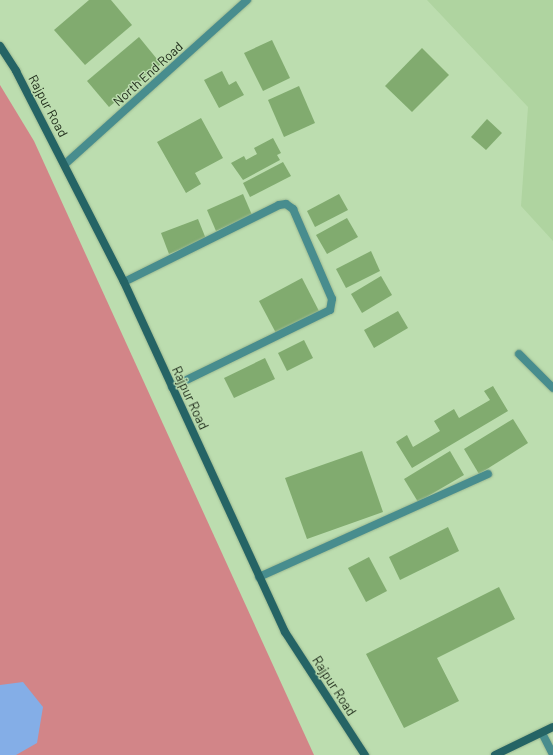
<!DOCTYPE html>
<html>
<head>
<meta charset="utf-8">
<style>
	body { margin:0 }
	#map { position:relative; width:553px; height:755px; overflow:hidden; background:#bcddaf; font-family:Barlow,sans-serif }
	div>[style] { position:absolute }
	.built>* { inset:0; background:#afd4a0 }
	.forest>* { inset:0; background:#d28588 }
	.water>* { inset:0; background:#84aee7 }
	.building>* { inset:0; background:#81ab6f }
	.roads { filter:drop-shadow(0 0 1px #9cb991) drop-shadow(0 0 1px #9cb991) }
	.street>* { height:8px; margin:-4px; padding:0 4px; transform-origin:4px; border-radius:4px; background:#488d8e }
	.secondary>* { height:8px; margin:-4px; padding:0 4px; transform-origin:4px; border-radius:4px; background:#256465 }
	span { translate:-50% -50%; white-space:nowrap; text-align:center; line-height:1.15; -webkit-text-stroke:3px #bcddaf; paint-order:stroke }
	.street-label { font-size:13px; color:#1e2a19 }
</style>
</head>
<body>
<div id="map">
	<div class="built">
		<div style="clip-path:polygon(427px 0,553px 0,553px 241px,521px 206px,528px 107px)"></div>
	</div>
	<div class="forest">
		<div style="clip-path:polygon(0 85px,34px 141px,314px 755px,0 755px)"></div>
	</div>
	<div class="water">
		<div style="clip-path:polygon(23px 682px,43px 707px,37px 743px,16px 755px,0 755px,0 685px)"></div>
	</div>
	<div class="building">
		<div style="clip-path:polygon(89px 0,111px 0,132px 25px,85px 65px,54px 30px)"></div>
		<div style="clip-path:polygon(139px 37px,161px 64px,109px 107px,87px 81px)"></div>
		<div style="clip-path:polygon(272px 40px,290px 78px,263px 91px,244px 53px)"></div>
		<div style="clip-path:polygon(422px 48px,449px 75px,412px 112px,385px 86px)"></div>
		<div style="clip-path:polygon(222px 71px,229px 85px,236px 81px,244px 95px,219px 108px,204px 80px)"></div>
		<div style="clip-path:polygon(299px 86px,315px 123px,284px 137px,268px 100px)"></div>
		<div style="clip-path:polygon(201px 118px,223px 158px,195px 173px,201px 184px,186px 193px,157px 142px)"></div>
		<div style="clip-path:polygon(487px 119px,502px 133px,486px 150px,471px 137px)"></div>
		<div style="clip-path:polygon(273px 138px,281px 153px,277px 155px,280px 160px,243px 180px,231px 163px,244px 156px,246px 160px,257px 154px,254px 148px)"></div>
		<div style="clip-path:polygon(283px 162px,291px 176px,250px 197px,243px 183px)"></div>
		<div style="clip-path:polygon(243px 194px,252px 215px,216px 231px,207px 210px)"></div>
		<div style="clip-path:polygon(339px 194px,348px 210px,315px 227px,307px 211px)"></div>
		<div style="clip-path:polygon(347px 218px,358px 237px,327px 254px,316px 235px)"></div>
		<div style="clip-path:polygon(198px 219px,206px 239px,169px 254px,161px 233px)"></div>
		<div style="clip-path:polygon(371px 251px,380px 271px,346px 288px,336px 269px)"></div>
		<div style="clip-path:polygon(381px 276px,392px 295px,362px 313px,351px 294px)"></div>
		<div style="clip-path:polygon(302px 278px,320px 313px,277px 335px,259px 301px)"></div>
		<div style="clip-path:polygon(398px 311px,408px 328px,374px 348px,364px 330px)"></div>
		<div style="clip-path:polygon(304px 340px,313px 358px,287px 371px,278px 353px)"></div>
		<div style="clip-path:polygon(265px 358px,275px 379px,234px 398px,224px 378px)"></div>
		<div style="clip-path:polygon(493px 386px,508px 411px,412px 468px,396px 442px,407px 435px,413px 447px,440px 431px,434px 421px,454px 409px,459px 418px,490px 400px,484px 391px)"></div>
		<div style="clip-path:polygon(513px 419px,528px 443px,479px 474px,464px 449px)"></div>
		<div style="clip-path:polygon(362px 451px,383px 512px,307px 539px,285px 478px)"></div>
		<div style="clip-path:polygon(450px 451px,464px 475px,418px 502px,404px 479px)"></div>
		<div style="clip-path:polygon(448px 527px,459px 551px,400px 580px,389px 557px)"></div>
		<div style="clip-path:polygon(369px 557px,387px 591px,366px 602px,348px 568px)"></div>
		<div style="clip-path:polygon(499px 587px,515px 619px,437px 658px,459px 701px,404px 728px,366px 654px)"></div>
	</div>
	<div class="roads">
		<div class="street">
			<div style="left:65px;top:164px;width:245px;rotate:-42deg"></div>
			<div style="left:124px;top:282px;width:173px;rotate:-26.4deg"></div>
			<div style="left:279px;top:205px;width:7px;rotate:-8deg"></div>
			<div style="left:286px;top:204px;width:9px;rotate:36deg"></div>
			<div style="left:293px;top:209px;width:98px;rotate:66.6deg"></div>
			<div style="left:332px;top:299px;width:11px;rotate:100deg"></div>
			<div style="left:330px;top:310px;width:176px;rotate:154deg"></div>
			<div style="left:519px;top:354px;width:48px;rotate:45deg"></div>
			<div style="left:259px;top:577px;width:251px;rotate:-24.2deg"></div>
			<div style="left:542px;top:733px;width:25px;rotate:63deg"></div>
		</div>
		<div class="secondary">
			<div style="left:0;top:46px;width:30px;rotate:57deg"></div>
			<div style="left:16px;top:71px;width:237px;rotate:62.9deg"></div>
			<div style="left:124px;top:282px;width:385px;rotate:65.3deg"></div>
			<div style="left:285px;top:632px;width:147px;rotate:57deg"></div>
			<div style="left:495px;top:755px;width:64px;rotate:-25.8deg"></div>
		</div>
	</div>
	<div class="street-label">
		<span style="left:148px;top:74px;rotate:-42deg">North End Road</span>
		<span style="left:48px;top:106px;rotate:62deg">Rajpur Road</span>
		<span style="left:190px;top:398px;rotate:65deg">Rajpur Road</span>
		<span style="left:334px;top:686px;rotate:57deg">Rajpur Road</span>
	</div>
</div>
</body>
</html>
